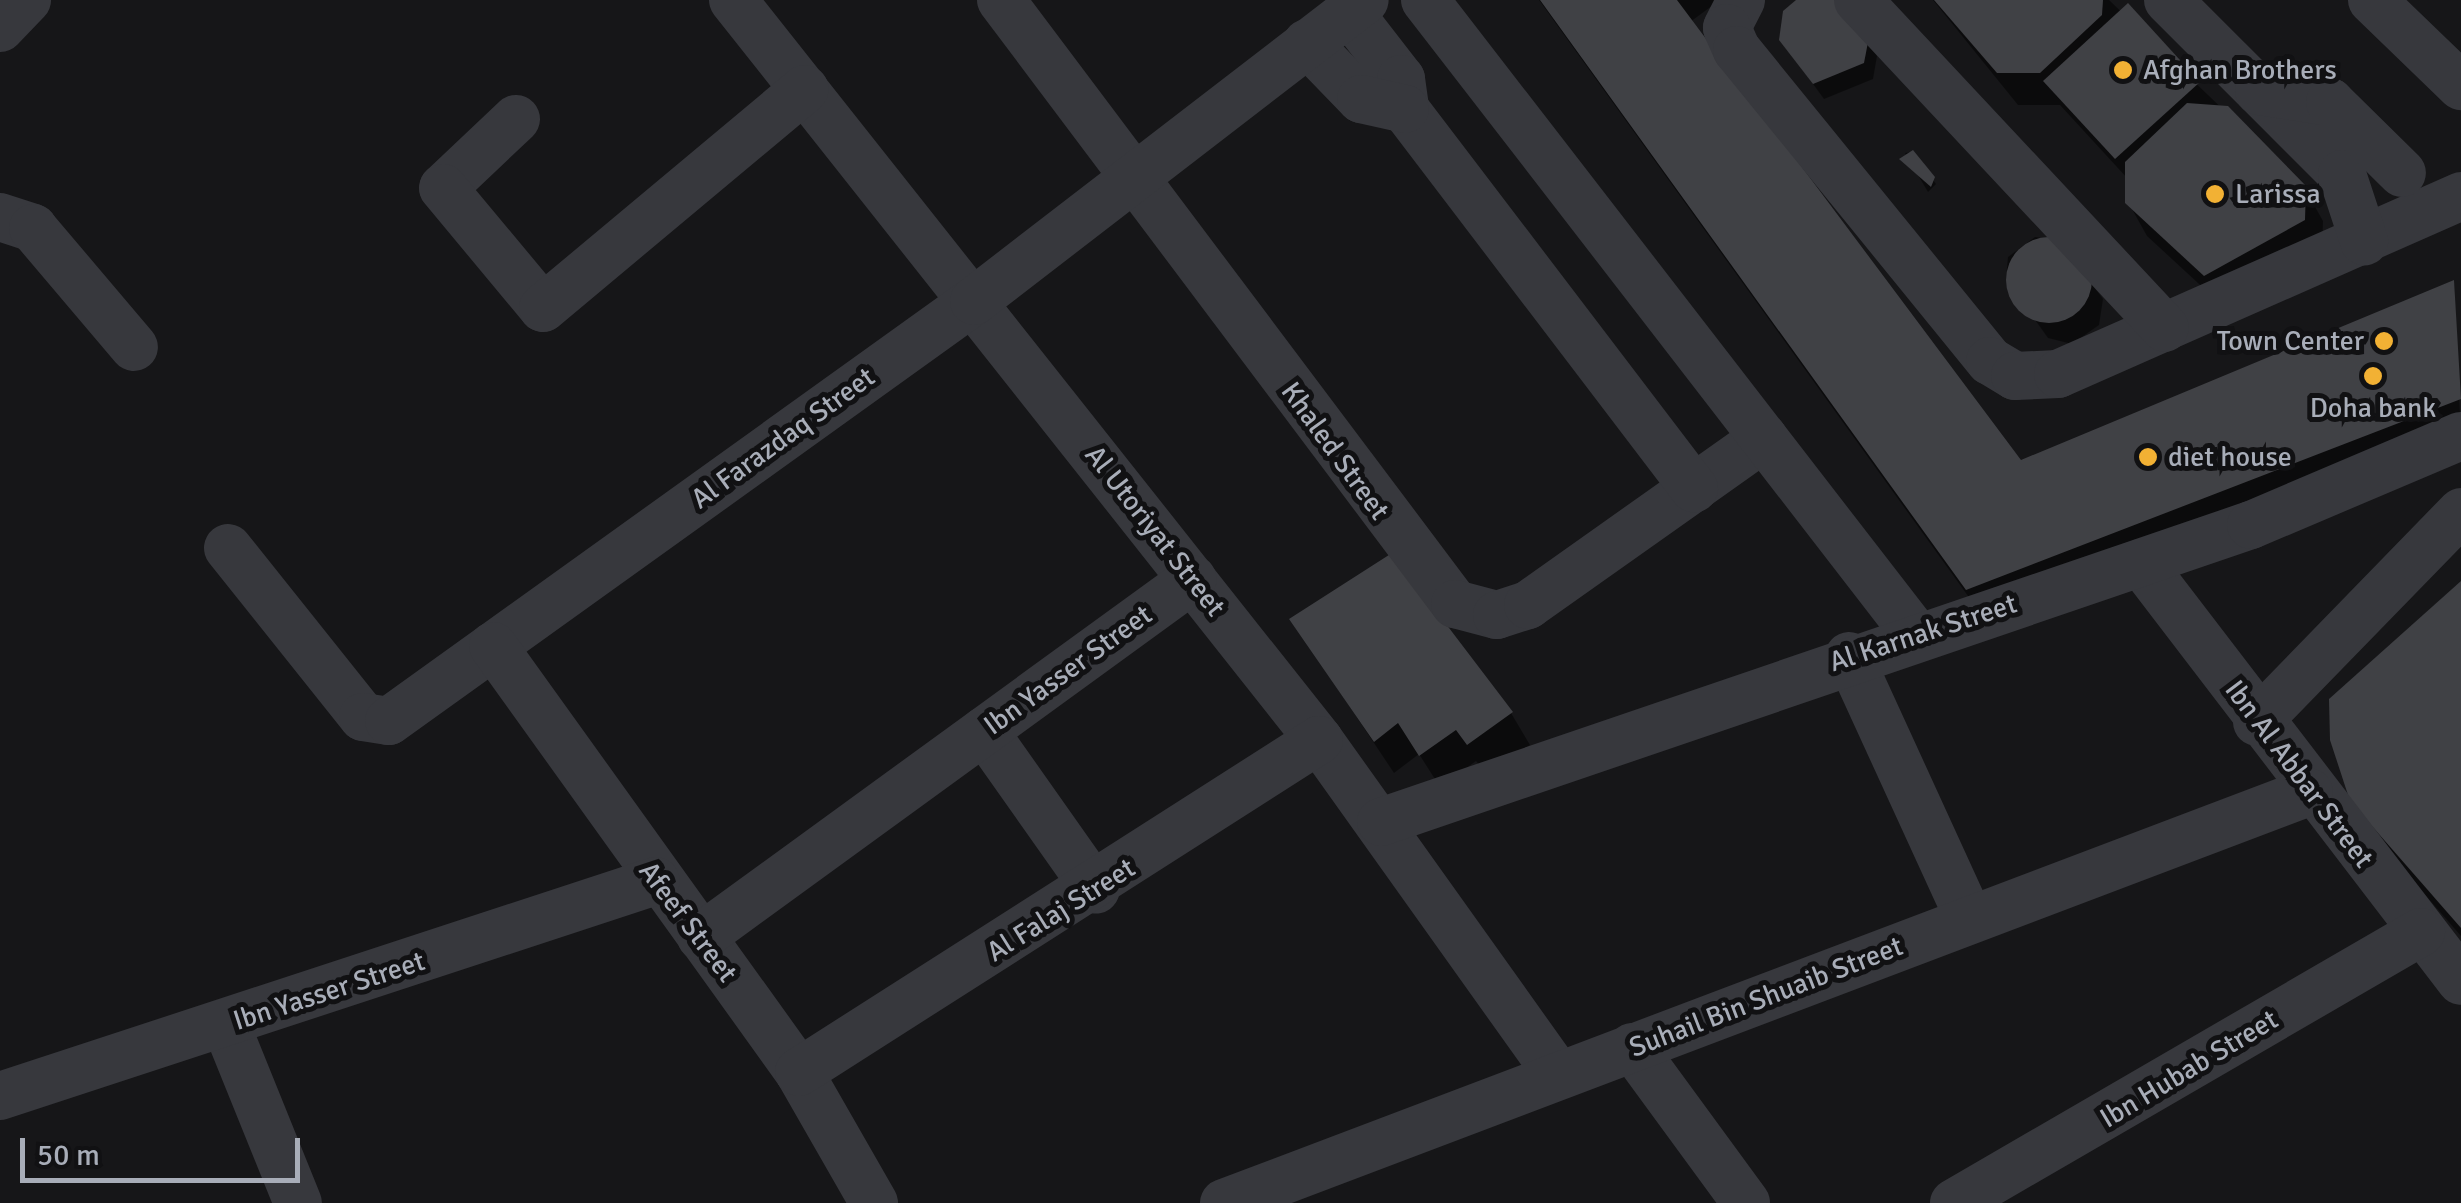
<!DOCTYPE html>
<html>
<head>
<meta charset="utf-8">
<style>
	body { margin:0 }
	#map { position:relative; width:2461px; height:1203px; overflow:hidden; background:#161618; font-family:Signika,sans-serif }
	div>[style] { position:absolute }
	.shadow>* { inset:0; background:#0007 }
	.building>* { inset:0; background:#404145 }
	.round { border-radius:50% }
	.minor>* { height:48px; margin:-24px; padding:0 24px; transform-origin:24px; border-radius:24px; background:#37383d }
	.dots>* { width:28px; height:28px; translate:-50% -50%; box-sizing:border-box; border:5px solid #111113; border-radius:50% }
	span { translate:-50% -50%; white-space:nowrap; text-align:center; line-height:1.15; -webkit-text-stroke:10px #111113; paint-order:stroke }
	.poi-label { font-size:28px; color:#a8adb8 }
	.left { translate:0 -50%; text-align:left }
	.right { translate:-100% -50%; text-align:right }
	.street-label { font-size:28px; color:#a8adb8 }
	.scale { position:absolute; left:20px; top:1138px; width:280px; height:45px; box-sizing:border-box; border:5px solid #a8adb8; border-top:0; padding-left:12px; font-size:30px; line-height:35px; white-space:nowrap; color:#a8adb8; -webkit-text-stroke:8px #111113; paint-order:stroke }
</style>
</head>
<body>
<div id="map">
	<div class="shadow">
		<div style="clip-path:polygon(1539px 0,1720px 0,1690px 22px,2020px 463px,2454px 283px,2461px 438px,1986px 621px)"></div>
		<div style="clip-path:polygon(1800px 0,1867px 39px,1877px 56px,1873px 79px,1824px 99px,1781px 40px)"></div>
		<div style="clip-path:polygon(1933px 0,2109px 0,2304px 187px,2323px 221px,2322px 253px,2224px 307px,2147px 236px,2128px 202px,2128px 179px,2060px 105px,2018px 105px)"></div>
		<div style="clip-path:polygon(1912px 152px,1936px 184px,1928px 192px,1905px 153px)"></div>
		<div style="clip-path:polygon(2035px 237px,2060px 240px,2103px 299px,2099px 325px,2072px 344px,2048px 338px,2006px 279px,2008px 257px)"></div>
		<div style="clip-path:polygon(2461px 584px,2461px 936px,2372px 834px)"></div>
		<div style="clip-path:polygon(1292px 620px,1511px 713px,1530px 745px,1488px 776px,1476px 761px,1440px 787px,1419px 754px,1394px 773px)"></div>
	</div>
	<div class="building">
		<div style="clip-path:polygon(1540px 0,1677px 0,2021px 460px,2454px 280px,2461px 399px,1966px 590px)"></div>
		<div style="clip-path:polygon(1796px 0,1839px 0,1869px 37px,1864px 63px,1813px 84px,1779px 40px,1783px 11px)"></div>
		<div style="clip-path:polygon(1934px 0,2103px 0,2102px 15px,2040px 73px,1997px 73px)"></div>
		<div style="clip-path:polygon(2128px 3px,2200px 82px,2115px 159px,2043px 81px)"></div>
		<div style="clip-path:polygon(2187px 103px,2228px 106px,2306px 186px,2305px 220px,2204px 276px,2125px 203px,2125px 162px)"></div>
		<div style="clip-path:polygon(1913px 150px,1935px 177px,1931px 187px,1899px 159px)"></div>
		<div class="round" style="left:2006px;top:237px;width:86px;height:86px"></div>
		<div style="clip-path:polygon(1392px 553px,1513px 712px,1467px 745px,1456px 730px,1419px 756px,1398px 723px,1374px 742px,1289px 619px)"></div>
		<div style="clip-path:polygon(2461px 581px,2461px 928px,2350px 801px,2330px 740px,2329px 699px)"></div>
	</div>
	<div class="minor">
		<div style="left:733px;top:0;width:944px;rotate:51.62deg"></div>
		<div style="left:1319px;top:740px;width:412px;rotate:54.5deg"></div>
		<div style="left:1001px;top:0;width:756px;rotate:53.07deg"></div>
		<div style="left:1455px;top:604px;width:43px;rotate:14.7deg"></div>
		<div style="left:1497px;top:615px;width:33px;rotate:-18deg"></div>
		<div style="left:1528px;top:605px;width:289px;rotate:-35.3deg"></div>
		<div style="left:1425px;top:0;width:803px;rotate:52.29deg"></div>
		<div style="left:1741px;top:0;width:31px;rotate:117deg"></div>
		<div style="left:1727px;top:28px;width:24px;rotate:66deg"></div>
		<div style="left:1737px;top:50px;width:401px;rotate:50.9deg"></div>
		<div style="left:1990px;top:361px;width:29px;rotate:31deg"></div>
		<div style="left:2015px;top:376px;width:43px;rotate:-2.7deg"></div>
		<div style="left:2058px;top:374px;width:441px;rotate:-23.8deg"></div>
		<div style="left:1858px;top:0;width:449px;rotate:46.9deg"></div>
		<div style="left:2168px;top:0;width:246px;rotate:45deg"></div>
		<div style="left:2342px;top:174px;width:71px;rotate:71.8deg"></div>
		<div style="left:2372px;top:0;width:124px;rotate:44deg"></div>
		<div style="left:1349px;top:12px;width:85px;rotate:52.2deg"></div>
		<div style="left:1401px;top:79px;width:30px;rotate:82deg"></div>
		<div style="left:1405px;top:109px;width:477px;rotate:52.7deg"></div>
		<div style="left:0;top:28px;width:39px;rotate:-46deg"></div>
		<div style="left:1307px;top:43px;width:78px;rotate:46deg"></div>
		<div style="left:1361px;top:99px;width:45px;rotate:12.8deg"></div>
		<div style="left:2259px;top:91px;width:72px;rotate:8.8deg"></div>
		<div style="left:2330px;top:102px;width:101px;rotate:44.6deg"></div>
		<div style="left:516px;top:119px;width:100px;rotate:136.6deg"></div>
		<div style="left:443px;top:188px;width:156px;rotate:50.2deg"></div>
		<div style="left:543px;top:308px;width:341px;rotate:-39.9deg"></div>
		<div style="left:0;top:217px;width:35px;rotate:18deg"></div>
		<div style="left:33px;top:228px;width:156px;rotate:49.7deg"></div>
		<div style="left:228px;top:548px;width:216px;rotate:51.4deg"></div>
		<div style="left:363px;top:717px;width:26px;rotate:9deg"></div>
		<div style="left:389px;top:721px;width:720px;rotate:-35.68deg"></div>
		<div style="left:974px;top:301px;width:493px;rotate:-37.6deg"></div>
		<div style="left:2141px;top:563px;width:526px;rotate:52.56deg"></div>
		<div style="left:493px;top:646px;width:525px;rotate:54.31deg"></div>
		<div style="left:799px;top:1072px;width:151px;rotate:60.2deg"></div>
		<div style="left:1849px;top:656px;width:290px;rotate:65.4deg"></div>
		<div style="left:2257px;top:722px;width:293px;rotate:-45.8deg"></div>
		<div style="left:984px;top:731px;width:194px;rotate:54.8deg"></div>
		<div style="left:1381px;top:822px;width:919px;rotate:-18.85deg"></div>
		<div style="left:2251px;top:525px;width:228px;rotate:-23deg"></div>
		<div style="left:701px;top:937px;width:608px;rotate:-36.04deg"></div>
		<div style="left:226px;top:1025px;width:192px;rotate:68deg"></div>
		<div style="left:1632px;top:1047px;width:193px;rotate:53.8deg"></div>
		<div style="left:799px;top:1072px;width:617px;rotate:-32.56deg"></div>
		<div style="left:0;top:1096px;width:690px;rotate:-18.15deg"></div>
		<div style="left:1224px;top:1203px;width:1160px;rotate:-20.75deg"></div>
		<div style="left:1954px;top:1203px;width:540px;rotate:-30.13deg"></div>
	</div>
	<div class="dots">
		<div style="left:2123px;top:70px;background:#f2b134"></div>
		<div style="left:2215px;top:194px;background:#f2b134"></div>
		<div style="left:2384px;top:341px;background:#f2b134"></div>
		<div style="left:2373px;top:376px;background:#f2b134"></div>
		<div style="left:2148px;top:457px;background:#f2b134"></div>
	</div>
	<div class="poi-label">
		<span class="left" style="left:2143px;top:70px">Afghan Brothers</span>
		<span class="left" style="left:2235px;top:194px">Larissa</span>
		<span class="right" style="left:2364px;top:341px">Town Center</span>
		<span style="left:2373px;top:408px">Doha bank</span>
		<span class="left" style="left:2168px;top:457px">diet house</span>
	</div>
	<div class="street-label">
		<span style="left:783px;top:438px;rotate:-36deg">Al Farazdaq Street</span>
		<span style="left:1335px;top:451px;rotate:54deg">Khaled Street</span>
		<span style="left:1155px;top:531px;rotate:52deg">Al Utoriyat Street</span>
		<span style="left:1923px;top:633px;rotate:-18deg">Al Karnak Street</span>
		<span style="left:1068px;top:670px;rotate:-36deg">Ibn Yasser Street</span>
		<span style="left:2299px;top:774px;rotate:53deg">Ibn Al Abbar Street</span>
		<span style="left:1061px;top:910px;rotate:-32deg">Al Falaj Street</span>
		<span style="left:688px;top:922px;rotate:53deg">Afeef Street</span>
		<span style="left:329px;top:991px;rotate:-18deg">Ibn Yasser Street</span>
		<span style="left:1766px;top:997px;rotate:-21deg">Suhail Bin Shuaib Street</span>
		<span style="left:2189px;top:1069px;rotate:-31deg">Ibn Hubab Street</span>
	</div>
	<div class="scale">50 m</div>
</div>
</body>
</html>
